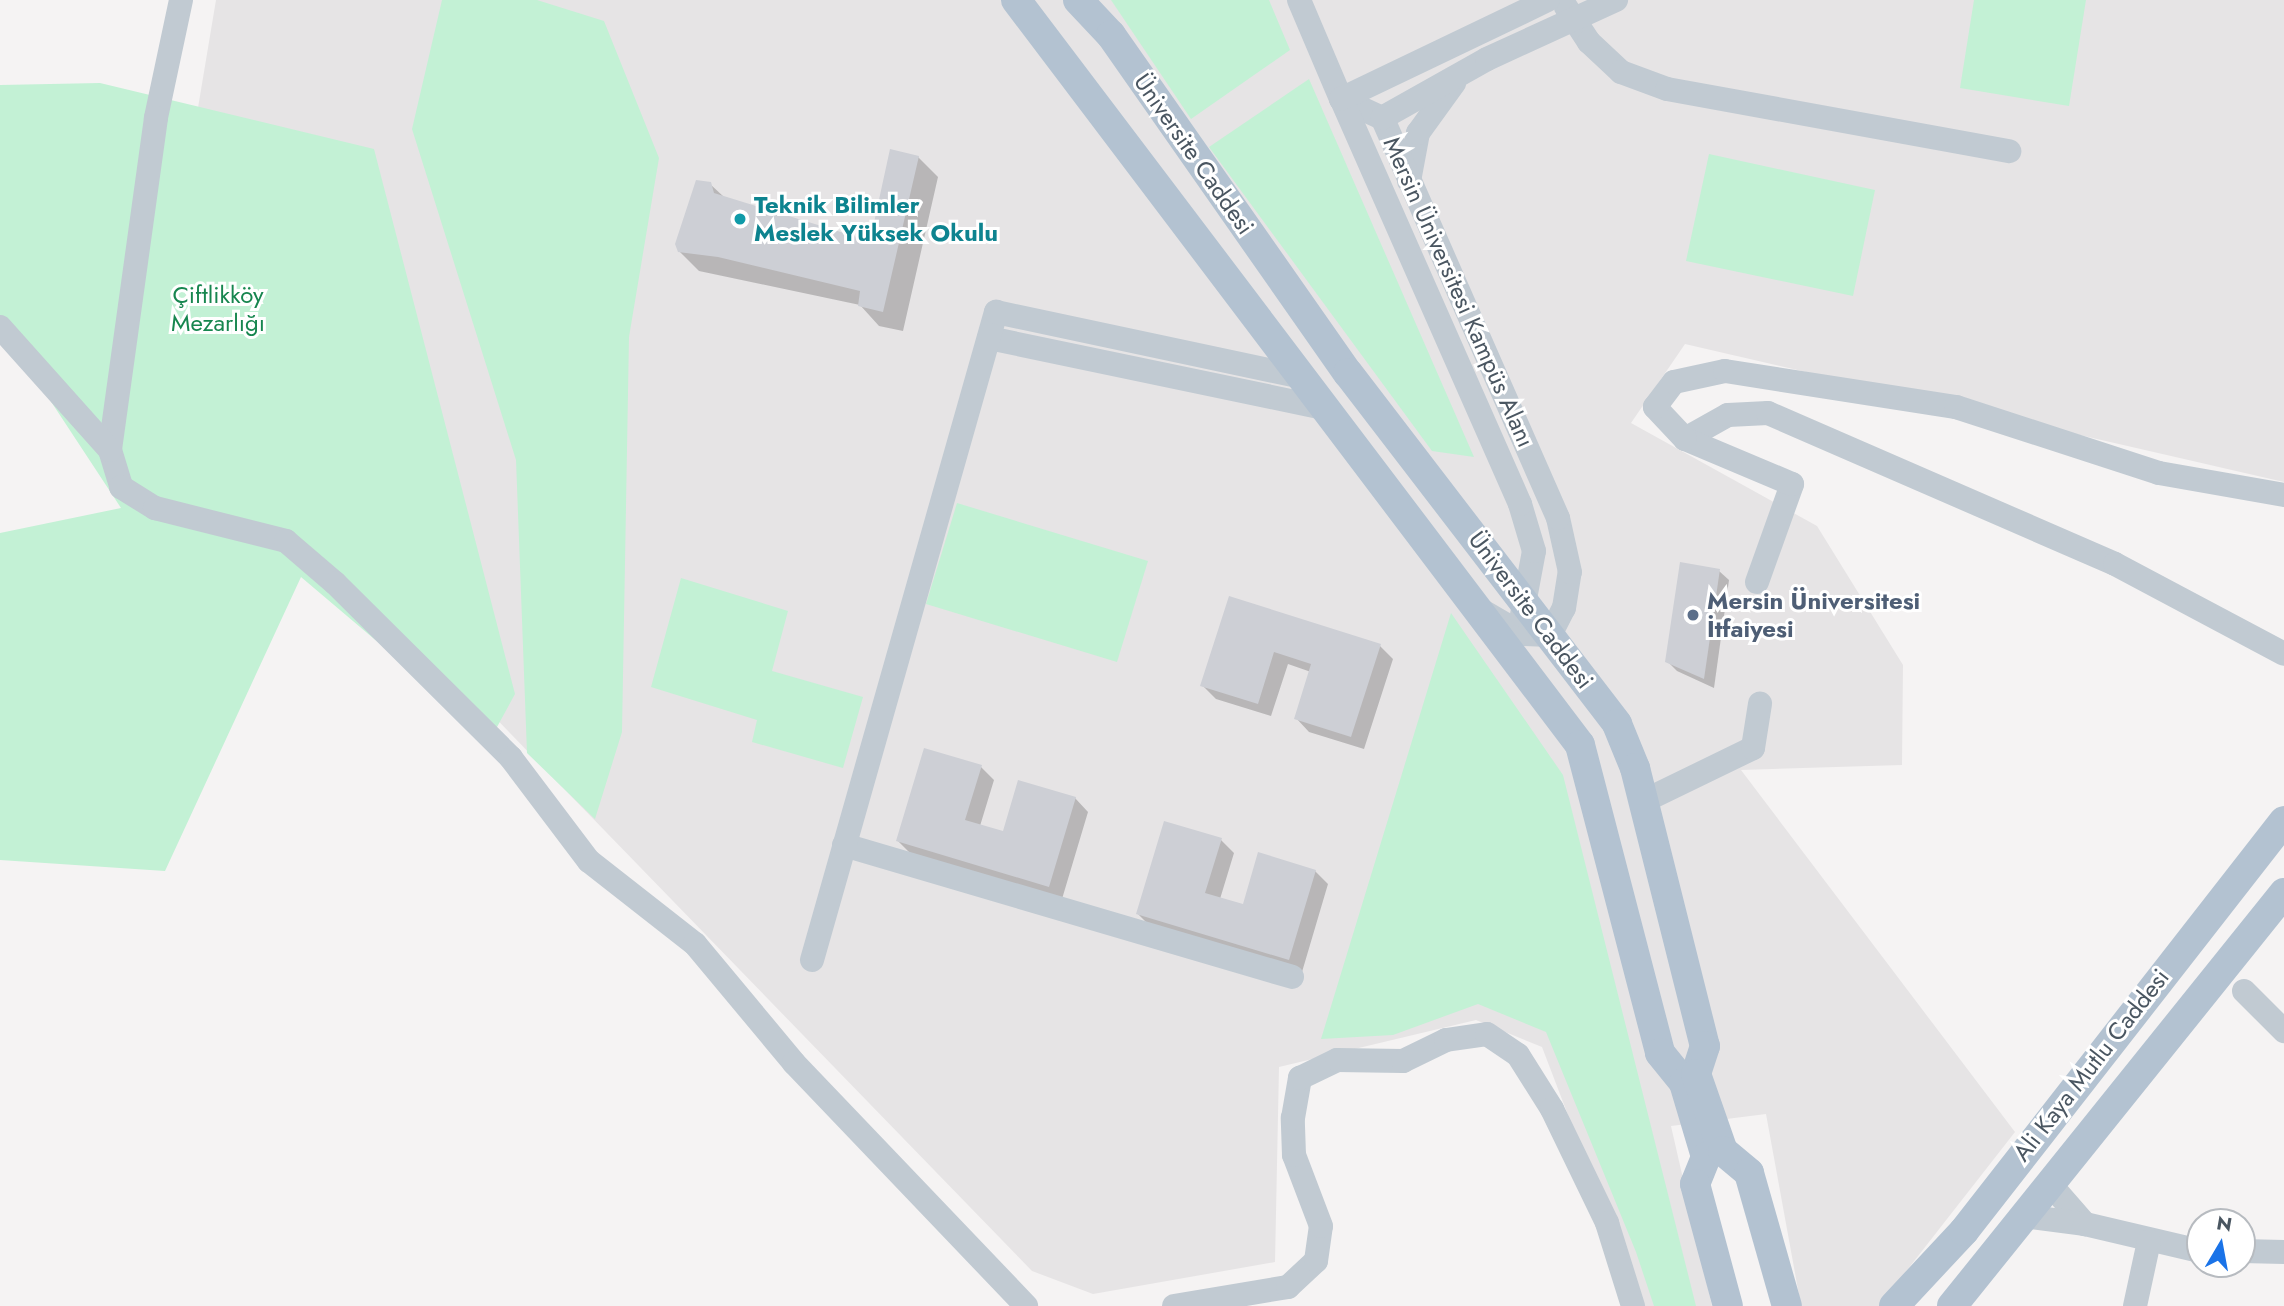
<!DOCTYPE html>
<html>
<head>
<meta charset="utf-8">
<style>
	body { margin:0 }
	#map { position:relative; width:2284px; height:1306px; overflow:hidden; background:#f5f3f3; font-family:Jost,sans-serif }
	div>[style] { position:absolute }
	.education>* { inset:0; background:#e6e4e5 }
	.green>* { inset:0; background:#c3f1d5 }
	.shadow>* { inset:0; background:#0003 }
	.building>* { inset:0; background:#cdcfd5 }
	.minor>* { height:24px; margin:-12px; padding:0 12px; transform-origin:12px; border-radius:12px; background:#c1cad2 }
	.major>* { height:30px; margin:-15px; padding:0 15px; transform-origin:15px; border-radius:15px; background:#b3c2d1 }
	.dots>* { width:19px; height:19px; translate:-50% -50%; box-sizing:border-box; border:4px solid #fff; border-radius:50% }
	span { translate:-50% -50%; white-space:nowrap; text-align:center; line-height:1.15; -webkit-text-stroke:6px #fff; paint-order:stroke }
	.street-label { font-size:24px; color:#4a5661 }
	.culture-label { font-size:24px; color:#0d838f; font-weight:700 }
	.left { translate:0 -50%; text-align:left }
	.park-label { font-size:24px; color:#17864f }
	.service-label { font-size:24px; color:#4e5e75; font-weight:700 }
	.north { position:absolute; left:2186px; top:1208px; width:70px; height:70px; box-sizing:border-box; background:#fff; border:2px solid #b7bbc0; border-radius:50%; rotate:10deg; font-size:19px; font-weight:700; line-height:28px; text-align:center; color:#4a5661 }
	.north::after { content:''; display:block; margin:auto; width:24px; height:32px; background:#1a73e8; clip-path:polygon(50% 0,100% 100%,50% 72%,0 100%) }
</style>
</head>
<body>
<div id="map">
	<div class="education">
		<div style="clip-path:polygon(216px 0,2284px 0,2284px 482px,1685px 344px,1631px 423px,1817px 526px,1903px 665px,1902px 765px,1741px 770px,2015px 1132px,1879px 1306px,1801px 1306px,1766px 1114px,1671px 1126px,1712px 1306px,1641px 1306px,1542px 1047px,1476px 1020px,1279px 1067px,1275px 1262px,1093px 1294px,1032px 1271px,309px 526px,138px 467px)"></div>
	</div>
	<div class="green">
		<div style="clip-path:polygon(442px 0,537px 0,604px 21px,659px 158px,629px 337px,622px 732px,595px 819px,527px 753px,516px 460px,412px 129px)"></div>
		<div style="clip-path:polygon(1111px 0,1269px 0,1290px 50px,1191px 119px)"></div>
		<div style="clip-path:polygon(1974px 0,2086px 0,2069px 106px,1960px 88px)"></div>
		<div style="clip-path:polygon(1309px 79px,1474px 457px,1432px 451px,1209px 147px)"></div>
		<div style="clip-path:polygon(100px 83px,374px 149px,515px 694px,491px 738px,301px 577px,165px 871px,0 860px,0 533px,121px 508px,0 324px,0 85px)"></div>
		<div style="clip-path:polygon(1709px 154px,1875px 190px,1853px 296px,1686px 261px)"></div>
		<div style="clip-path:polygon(957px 503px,1148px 561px,1117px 662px,926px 604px)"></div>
		<div style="clip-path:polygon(681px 578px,788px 611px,772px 671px,863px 697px,843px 768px,752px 742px,757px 720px,651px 687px)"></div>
		<div style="clip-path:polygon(1451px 613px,1563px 775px,1696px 1306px,1654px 1306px,1636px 1252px,1546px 1032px,1478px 1004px,1393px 1035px,1321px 1039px)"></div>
	</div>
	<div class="shadow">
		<div style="clip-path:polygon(918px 157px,938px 177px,903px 331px,879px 326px,860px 305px,699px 271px,679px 251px,710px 184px,724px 197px,871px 243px)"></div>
		<div style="clip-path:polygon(1719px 571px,1729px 580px,1714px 688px,1677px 671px,1667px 661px)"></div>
		<div style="clip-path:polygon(1230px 598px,1380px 646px,1393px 659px,1364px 749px,1309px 732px,1296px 718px,1311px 672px,1288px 664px,1271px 716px,1216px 699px,1202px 685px)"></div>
		<div style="clip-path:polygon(981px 767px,994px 780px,980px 826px,1004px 833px,1075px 798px,1088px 812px,1062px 899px,911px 854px,898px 841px)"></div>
		<div style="clip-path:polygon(1221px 840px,1234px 853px,1220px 899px,1244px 906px,1315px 871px,1328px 884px,1302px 972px,1151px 927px,1138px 914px)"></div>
	</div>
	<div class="building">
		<div style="clip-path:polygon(890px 149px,919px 156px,883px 312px,858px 306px,860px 291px,718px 257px,678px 252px,675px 244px,696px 180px,711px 182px,714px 193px,870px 241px)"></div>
		<div style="clip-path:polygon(1680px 562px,1720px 569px,1704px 679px,1665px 662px)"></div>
		<div style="clip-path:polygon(1229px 596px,1381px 644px,1351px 737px,1294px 719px,1311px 664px,1274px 652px,1258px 704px,1200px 686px)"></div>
		<div style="clip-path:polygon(924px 748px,982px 765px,965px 820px,1003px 831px,1018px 780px,1076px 797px,1049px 887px,896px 841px)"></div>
		<div style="clip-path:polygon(1164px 821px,1222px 838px,1205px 893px,1243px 904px,1258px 852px,1316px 870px,1289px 960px,1136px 914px)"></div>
	</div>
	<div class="minor">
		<div style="left:181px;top:0;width:121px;rotate:102deg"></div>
		<div style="left:156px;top:118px;width:335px;rotate:97.9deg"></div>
		<div style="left:110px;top:450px;width:39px;rotate:73deg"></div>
		<div style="left:121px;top:487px;width:40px;rotate:32deg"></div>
		<div style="left:155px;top:508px;width:135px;rotate:14.1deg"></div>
		<div style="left:286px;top:541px;width:65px;rotate:40.6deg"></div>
		<div style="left:335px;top:583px;width:248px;rotate:44.8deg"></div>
		<div style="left:511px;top:758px;width:129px;rotate:52.9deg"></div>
		<div style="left:589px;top:861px;width:135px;rotate:38.1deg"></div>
		<div style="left:695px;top:944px;width:155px;rotate:50.2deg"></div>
		<div style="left:794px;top:1063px;width:336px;rotate:46.3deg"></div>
		<div style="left:1299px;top:0;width:108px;rotate:67deg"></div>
		<div style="left:1341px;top:99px;width:45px;rotate:24.9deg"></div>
		<div style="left:1566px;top:7px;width:42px;rotate:56.7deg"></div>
		<div style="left:1589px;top:42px;width:44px;rotate:43.2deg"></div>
		<div style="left:1621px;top:72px;width:49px;rotate:20.3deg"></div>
		<div style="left:1667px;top:89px;width:348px;rotate:10.3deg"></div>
		<div style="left:1409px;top:181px;width:49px;rotate:-79.4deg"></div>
		<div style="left:1418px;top:133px;width:62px;rotate:-54.2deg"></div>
		<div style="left:0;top:327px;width:165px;rotate:48.2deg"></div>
		<div style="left:989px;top:338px;width:343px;rotate:11.8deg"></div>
		<div style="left:1685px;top:439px;width:49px;rotate:-29.2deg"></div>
		<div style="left:1728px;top:415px;width:40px;rotate:-2.9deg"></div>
		<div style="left:1768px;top:413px;width:378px;rotate:23.5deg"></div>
		<div style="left:2115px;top:564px;width:191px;rotate:28deg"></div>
		<div style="left:1757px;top:582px;width:104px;rotate:-70.3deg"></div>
		<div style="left:1792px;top:484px;width:116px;rotate:-157.2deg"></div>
		<div style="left:1685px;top:439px;width:44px;rotate:-133.2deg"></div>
		<div style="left:1655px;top:407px;width:31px;rotate:-53deg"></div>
		<div style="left:1674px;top:382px;width:52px;rotate:-12.2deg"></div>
		<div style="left:1725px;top:371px;width:234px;rotate:8.9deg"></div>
		<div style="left:1956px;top:407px;width:213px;rotate:18deg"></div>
		<div style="left:2159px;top:473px;width:127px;rotate:10deg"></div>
		<div style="left:1484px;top:612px;width:44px;rotate:30.1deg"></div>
		<div style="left:1522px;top:634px;width:28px;rotate:2deg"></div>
		<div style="left:1550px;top:635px;width:30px;rotate:-63deg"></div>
		<div style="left:1564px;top:608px;width:36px;rotate:-81deg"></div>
		<div style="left:1570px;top:572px;width:55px;rotate:-102.5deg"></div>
		<div style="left:1558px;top:518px;width:437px;rotate:-113.7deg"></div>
		<div style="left:1382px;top:118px;width:120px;rotate:-29.3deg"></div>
		<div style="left:1487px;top:59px;width:142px;rotate:-24.6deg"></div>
		<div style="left:1522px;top:615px;width:65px;rotate:-79.4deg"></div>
		<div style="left:1534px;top:551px;width:49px;rotate:-106.6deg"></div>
		<div style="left:1520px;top:504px;width:443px;rotate:-113.8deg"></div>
		<div style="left:1341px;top:99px;width:229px;rotate:-25.6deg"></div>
		<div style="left:1644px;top:801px;width:121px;rotate:-25.9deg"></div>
		<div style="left:1753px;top:748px;width:45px;rotate:-81deg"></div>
		<div style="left:844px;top:845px;width:467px;rotate:16.4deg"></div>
		<div style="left:812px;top:960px;width:674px;rotate:-74.15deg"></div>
		<div style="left:996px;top:312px;width:313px;rotate:12deg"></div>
		<div style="left:2244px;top:991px;width:57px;rotate:45deg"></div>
		<div style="left:2049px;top:1183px;width:55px;rotate:48.7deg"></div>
		<div style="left:2023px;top:1216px;width:63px;rotate:7.4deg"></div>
		<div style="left:2085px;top:1224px;width:118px;rotate:13.2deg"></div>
		<div style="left:2242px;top:1251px;width:42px;rotate:1.4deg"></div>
		<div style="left:1174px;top:1306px;width:116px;rotate:-9.5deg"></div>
		<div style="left:1288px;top:1287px;width:38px;rotate:-43deg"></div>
		<div style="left:1316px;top:1261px;width:35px;rotate:-82deg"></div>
		<div style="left:1321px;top:1226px;width:76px;rotate:-110.8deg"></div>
		<div style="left:1294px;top:1155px;width:37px;rotate:-92deg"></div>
		<div style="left:1293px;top:1118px;width:41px;rotate:-80.1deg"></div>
		<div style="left:1300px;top:1078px;width:41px;rotate:-25.9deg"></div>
		<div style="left:1337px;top:1060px;width:66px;rotate:0.9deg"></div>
		<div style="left:1403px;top:1061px;width:48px;rotate:-26deg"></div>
		<div style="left:1446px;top:1040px;width:41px;rotate:-8.3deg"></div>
		<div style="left:1487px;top:1034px;width:37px;rotate:34deg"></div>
		<div style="left:1518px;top:1055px;width:64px;rotate:57.8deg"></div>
		<div style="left:1552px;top:1109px;width:127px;rotate:64.2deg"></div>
		<div style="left:1607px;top:1223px;width:87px;rotate:72.6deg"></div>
		<div style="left:2135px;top:1306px;width:66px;rotate:-77.8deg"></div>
	</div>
	<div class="major">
		<div style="left:1016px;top:0;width:934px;rotate:52.87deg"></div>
		<div style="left:1580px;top:745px;width:318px;rotate:75.4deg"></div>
		<div style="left:1660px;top:1053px;width:38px;rotate:51deg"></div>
		<div style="left:1684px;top:1083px;width:77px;rotate:73.4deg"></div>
		<div style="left:1706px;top:1157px;width:29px;rotate:112deg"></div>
		<div style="left:1695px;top:1184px;width:126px;rotate:74.9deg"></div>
		<div style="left:1078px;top:0;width:48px;rotate:46.7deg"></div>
		<div style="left:1111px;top:35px;width:413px;rotate:55deg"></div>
		<div style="left:1348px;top:373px;width:442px;rotate:52.5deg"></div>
		<div style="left:1617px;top:724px;width:48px;rotate:67.8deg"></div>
		<div style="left:1635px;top:768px;width:287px;rotate:75.9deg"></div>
		<div style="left:1705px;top:1046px;width:29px;rotate:108deg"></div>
		<div style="left:1696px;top:1074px;width:82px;rotate:70.7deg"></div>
		<div style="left:1723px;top:1151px;width:34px;rotate:40deg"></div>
		<div style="left:1749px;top:1173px;width:138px;rotate:74.1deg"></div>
		<div style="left:1894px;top:1306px;width:103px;rotate:-47deg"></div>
		<div style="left:1964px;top:1231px;width:520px;rotate:-52.03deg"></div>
		<div style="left:1952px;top:1306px;width:530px;rotate:-51.21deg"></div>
	</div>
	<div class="dots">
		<div style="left:740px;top:219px;background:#0f9aa8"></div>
		<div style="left:1693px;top:615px;background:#5c6f8a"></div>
	</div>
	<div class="street-label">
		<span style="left:1194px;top:154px;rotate:55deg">Üniversite Caddesi</span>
		<span style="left:1459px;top:292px;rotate:66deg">Mersin Üniversitesi Kampüs Alanı</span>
		<span style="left:1531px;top:610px;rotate:53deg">Üniversite Caddesi</span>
		<span style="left:2091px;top:1065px;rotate:-52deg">Ali Kaya Mutlu Caddesi</span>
	</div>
	<div class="culture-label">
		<span class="left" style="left:754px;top:219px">Teknik Bilimler<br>Meslek Yüksek Okulu</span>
	</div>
	<div class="park-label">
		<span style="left:218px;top:309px">Çiftlikköy<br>Mezarlığı</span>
	</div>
	<div class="service-label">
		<span class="left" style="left:1707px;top:615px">Mersin Üniversitesi<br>İtfaiyesi</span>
	</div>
	<div class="north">N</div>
</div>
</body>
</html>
